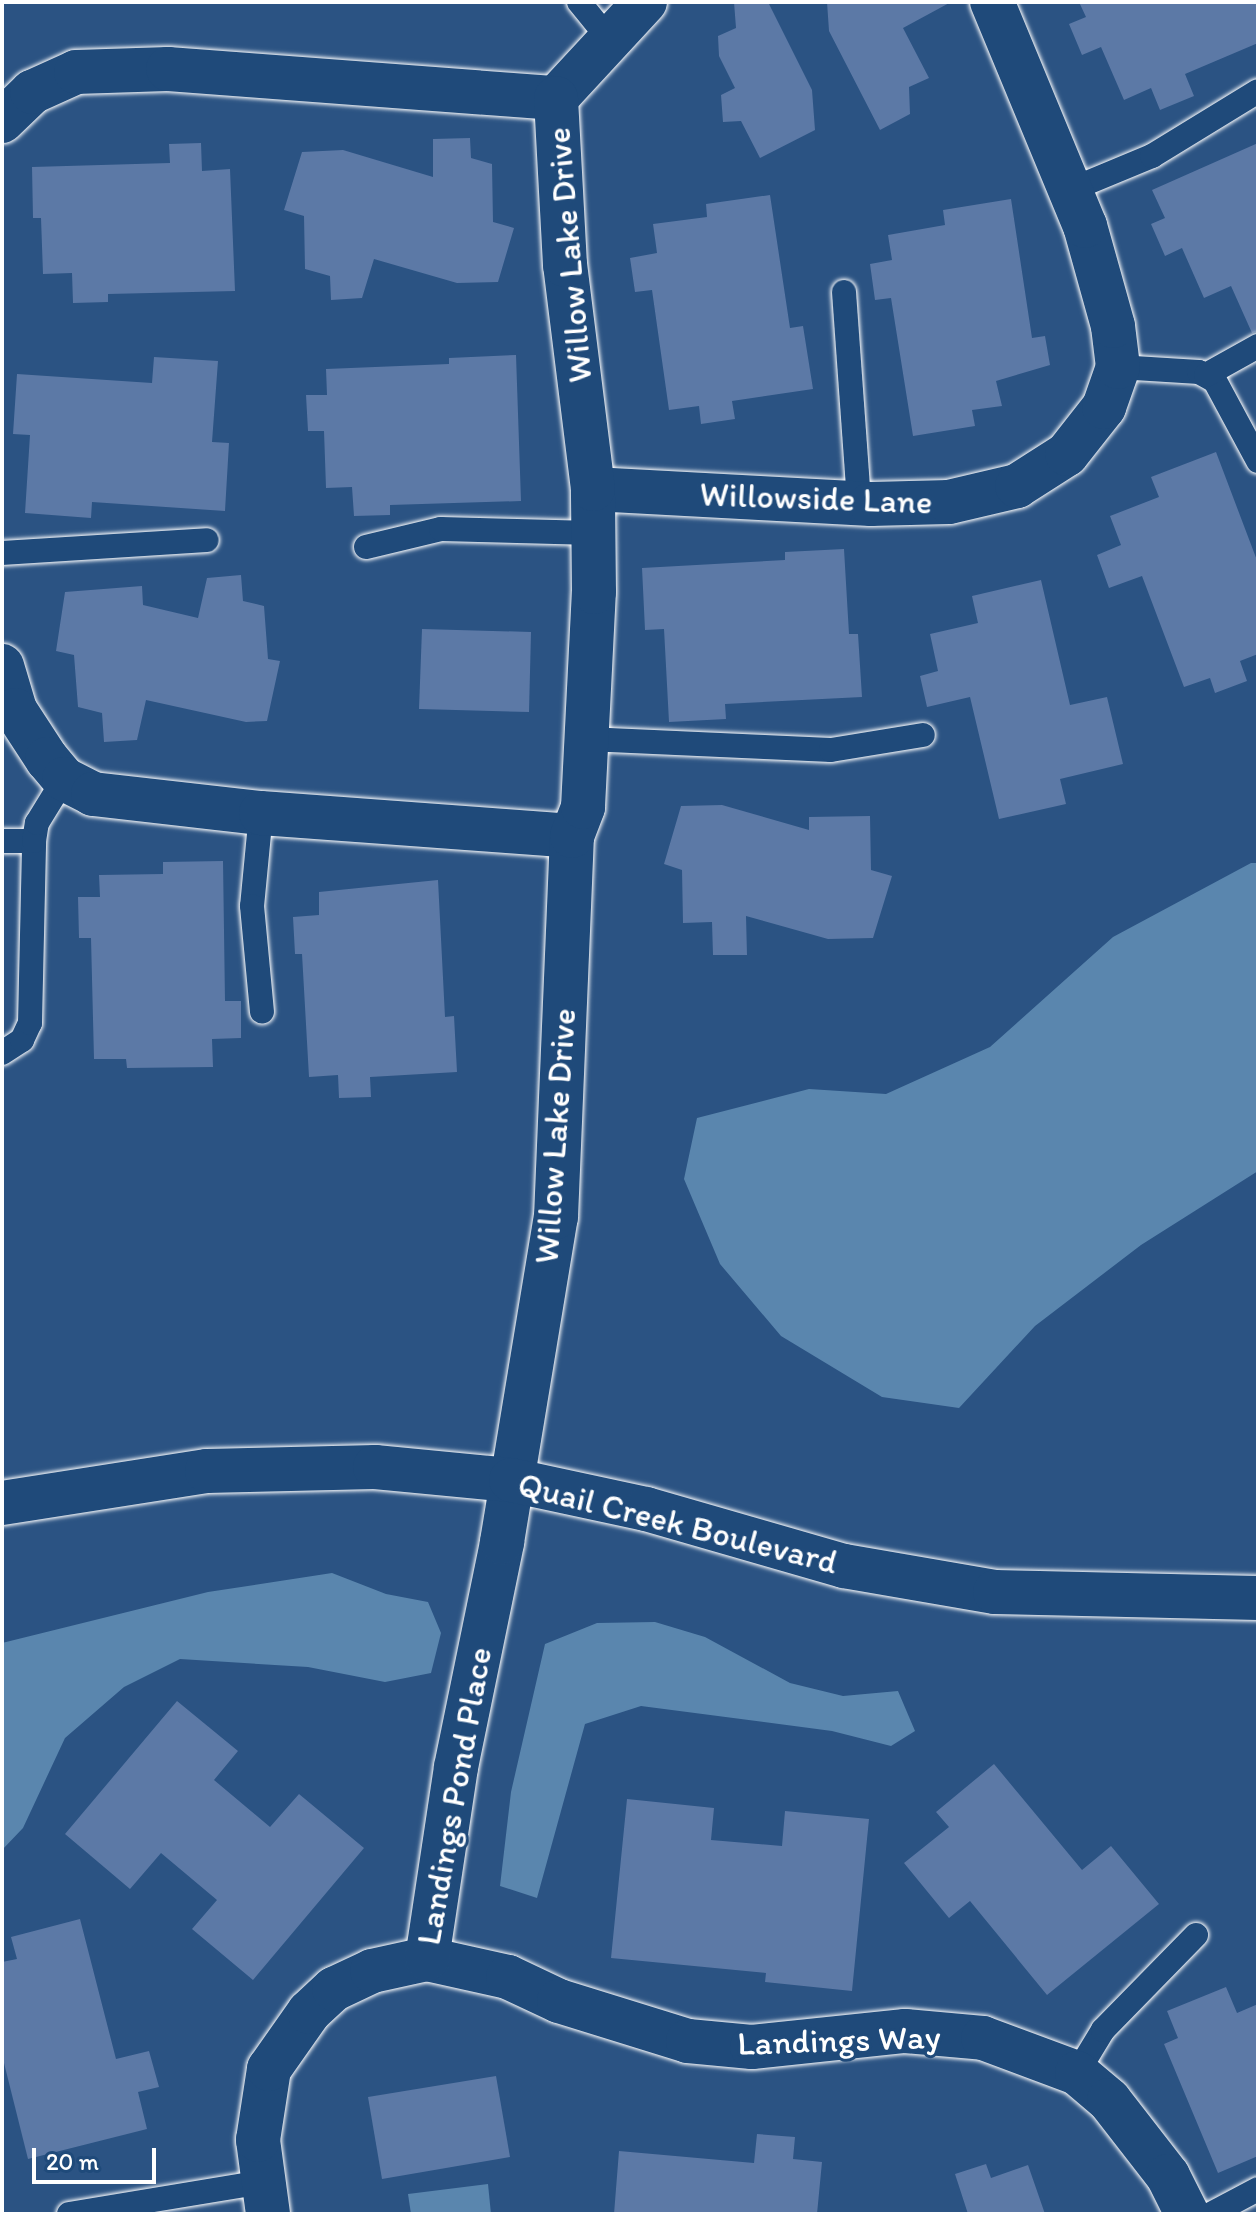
<!DOCTYPE html>
<html>
<head>
<meta charset="utf-8">
<style>
	body { margin:0 }
	#map { position:relative; width:1260px; height:2216px; overflow:hidden; background:#2b5383; font-family:Itim,sans-serif }
	div>[style] { position:absolute }
	.water>* { inset:0; background:#5a86ae }
	.building>* { inset:0; background:#5c79a6 }
	.roads { filter:drop-shadow(0 0 2px #fff) drop-shadow(0 0 2px #fff) }
	.service>* { height:24px; margin:-12px; padding:0 12px; transform-origin:12px; border-radius:12px; background:#1f4a7a }
	.minor>* { height:44px; margin:-22px; padding:0 22px; transform-origin:22px; border-radius:22px; background:#1f4a7a }
	.tertiary>* { height:44px; margin:-22px; padding:0 22px; transform-origin:22px; border-radius:22px; background:#1f4a7a }
	span { translate:-50% -50%; white-space:nowrap; text-align:center; line-height:1.15; -webkit-text-stroke:6px #1f4a7a; paint-order:stroke }
	.street-label { font-size:34px; color:#fff }
	.frame { position:absolute; inset:0; border:4px solid #fff; pointer-events:none }
	.scale { position:absolute; left:32px; top:2148px; width:124px; height:36px; box-sizing:border-box; border:4px solid #fff; border-top:0; padding-left:10px; font-size:24px; line-height:28px; white-space:nowrap; color:#fff; -webkit-text-stroke:6px #1f4a7a; paint-order:stroke }
</style>
</head>
<body>
<div id="map">
	<div class="water">
		<div style="clip-path:polygon(1251px 863px,1258px 863px,1258px 1171px,1141px 1245px,1035px 1326px,959px 1408px,882px 1397px,781px 1336px,720px 1264px,684px 1179px,697px 1118px,809px 1089px,886px 1094px,990px 1047px,1113px 937px)"></div>
		<div style="clip-path:polygon(332px 1573px,386px 1594px,428px 1602px,441px 1633px,431px 1673px,385px 1682px,308px 1667px,180px 1659px,124px 1687px,65px 1738px,23px 1828px,2px 1850px,2px 1643px,208px 1592px)"></div>
		<div style="clip-path:polygon(655px 1622px,705px 1637px,790px 1683px,843px 1696px,898px 1691px,915px 1731px,891px 1746px,832px 1731px,641px 1706px,585px 1724px,537px 1898px,500px 1886px,511px 1792px,545px 1644px,597px 1623px)"></div>
		<div style="clip-path:polygon(488px 2184px,491px 2214px,411px 2214px,408px 2194px)"></div>
	</div>
	<div class="building">
		<div style="clip-path:polygon(734px 2px,768px 2px,812px 90px,815px 130px,760px 158px,741px 121px,723px 122px,721px 95px,735px 88px,719px 56px,718px 36px,736px 28px)"></div>
		<div style="clip-path:polygon(827px 2px,951px 2px,903px 28px,929px 78px,909px 87px,910px 114px,880px 130px,829px 31px)"></div>
		<div style="clip-path:polygon(1079px 2px,1258px 2px,1258px 43px,1185px 74px,1194px 96px,1160px 110px,1151px 88px,1124px 100px,1101px 47px,1082px 55px,1069px 24px,1086px 17px)"></div>
		<div style="clip-path:polygon(470px 138px,471px 158px,492px 164px,493px 222px,514px 228px,498px 282px,457px 283px,374px 259px,362px 298px,331px 300px,330px 276px,305px 269px,304px 216px,284px 210px,302px 152px,343px 150px,433px 177px,433px 139px)"></div>
		<div style="clip-path:polygon(201px 143px,202px 171px,230px 169px,235px 291px,108px 294px,108px 302px,73px 303px,72px 273px,43px 274px,41px 218px,33px 218px,32px 167px,170px 163px,169px 144px)"></div>
		<div style="clip-path:polygon(1258px 143px,1258px 331px,1252px 333px,1231px 286px,1204px 298px,1182px 248px,1165px 256px,1151px 224px,1165px 218px,1152px 190px)"></div>
		<div style="clip-path:polygon(770px 195px,790px 328px,803px 326px,813px 389px,732px 401px,735px 419px,701px 424px,699px 406px,669px 410px,652px 290px,635px 292px,630px 258px,657px 253px,653px 224px,707px 217px,706px 204px)"></div>
		<div style="clip-path:polygon(1011px 199px,1032px 338px,1045px 336px,1050px 365px,996px 381px,1002px 406px,972px 410px,975px 426px,913px 436px,891px 298px,875px 300px,870px 264px,892px 260px,888px 235px,945px 225px,943px 210px)"></div>
		<div style="clip-path:polygon(516px 355px,521px 501px,390px 505px,390px 515px,354px 516px,352px 487px,326px 488px,324px 431px,308px 431px,306px 395px,327px 395px,326px 369px,449px 364px,449px 358px)"></div>
		<div style="clip-path:polygon(154px 357px,218px 361px,212px 442px,229px 443px,225px 511px,92px 502px,91px 518px,25px 513px,30px 435px,13px 434px,17px 374px,152px 383px)"></div>
		<div style="clip-path:polygon(1216px 452px,1258px 563px,1258px 654px,1240px 661px,1247px 681px,1215px 693px,1210px 678px,1184px 687px,1142px 576px,1109px 588px,1097px 555px,1121px 545px,1110px 516px,1159px 497px,1151px 477px)"></div>
		<div style="clip-path:polygon(844px 549px,849px 634px,858px 634px,862px 697px,725px 704px,726px 719px,669px 722px,664px 629px,645px 630px,642px 568px,785px 560px,785px 552px)"></div>
		<div style="clip-path:polygon(241px 575px,243px 601px,264px 606px,268px 659px,280px 661px,267px 721px,246px 722px,146px 700px,137px 740px,104px 742px,102px 713px,78px 707px,74px 655px,56px 651px,65px 592px,142px 586px,143px 605px,198px 618px,207px 578px)"></div>
		<div style="clip-path:polygon(1041px 580px,1070px 705px,1107px 697px,1123px 764px,1060px 779px,1066px 804px,999px 819px,970px 697px,927px 707px,920px 676px,938px 671px,930px 634px,978px 623px,972px 596px)"></div>
		<div style="clip-path:polygon(422px 629px,531px 632px,529px 712px,419px 709px)"></div>
		<div style="clip-path:polygon(722px 805px,809px 830px,809px 817px,870px 816px,871px 870px,892px 876px,873px 938px,828px 939px,746px 916px,747px 955px,713px 955px,712px 922px,683px 923px,682px 870px,664px 864px,681px 806px)"></div>
		<div style="clip-path:polygon(223px 861px,225px 1001px,241px 1001px,241px 1038px,212px 1039px,213px 1067px,127px 1068px,126px 1059px,94px 1059px,91px 938px,79px 938px,78px 897px,100px 897px,99px 875px,163px 874px,163px 862px)"></div>
		<div style="clip-path:polygon(438px 880px,445px 1017px,454px 1016px,457px 1072px,370px 1077px,371px 1097px,339px 1098px,338px 1075px,309px 1077px,302px 954px,295px 954px,293px 917px,319px 915px,319px 892px)"></div>
		<div style="clip-path:polygon(177px 1701px,238px 1751px,214px 1780px,270px 1827px,299px 1794px,364px 1848px,253px 1980px,192px 1929px,217px 1900px,161px 1853px,130px 1889px,65px 1834px)"></div>
		<div style="clip-path:polygon(994px 1764px,1082px 1870px,1111px 1846px,1159px 1904px,1047px 1995px,970px 1901px,949px 1918px,904px 1863px,949px 1827px,936px 1812px)"></div>
		<div style="clip-path:polygon(627px 1799px,714px 1808px,711px 1840px,782px 1846px,785px 1811px,869px 1819px,852px 1991px,765px 1982px,766px 1973px,611px 1958px)"></div>
		<div style="clip-path:polygon(80px 1919px,116px 2059px,149px 2051px,159px 2087px,138px 2092px,147px 2129px,28px 2159px,2px 2055px,2px 1962px,17px 1959px,11px 1937px)"></div>
		<div style="clip-path:polygon(1226px 1987px,1237px 2013px,1258px 2004px,1258px 2156px,1218px 2173px,1164px 2044px,1178px 2038px,1167px 2011px)"></div>
		<div style="clip-path:polygon(496px 2076px,510px 2157px,382px 2179px,368px 2097px)"></div>
		<div style="clip-path:polygon(757px 2134px,795px 2137px,793px 2159px,822px 2162px,817px 2214px,614px 2214px,619px 2151px,754px 2163px)"></div>
		<div style="clip-path:polygon(986px 2164px,991px 2178px,1028px 2165px,1045px 2214px,968px 2214px,955px 2174px)"></div>
	</div>
	<div class="roads">
		<div class="service">
			<div style="left:579px;top:2px;width:49px;rotate:50.8deg"></div>
			<div style="left:1070px;top:190px;width:89px;rotate:-22.5deg"></div>
			<div style="left:1152px;top:156px;width:124px;rotate:-31.5deg"></div>
			<div style="left:844px;top:292px;width:212px;rotate:85.9deg"></div>
			<div style="left:1118px;top:367px;width:81px;rotate:3.5deg"></div>
			<div style="left:1199px;top:372px;width:18px;rotate:29deg"></div>
			<div style="left:1215px;top:381px;width:91px;rotate:61.7deg"></div>
			<div style="left:1206px;top:375px;width:60px;rotate:-29.1deg"></div>
			<div style="left:366px;top:547px;width:77px;rotate:-13.5deg"></div>
			<div style="left:441px;top:529px;width:152px;rotate:1.5deg"></div>
			<div style="left:2px;top:553px;width:205px;rotate:-3.6deg"></div>
			<div style="left:587px;top:739px;width:244px;rotate:2.6deg"></div>
			<div style="left:831px;top:750px;width:93px;rotate:-9.3deg"></div>
			<div style="left:261px;top:813px;width:93px;rotate:95.5deg"></div>
			<div style="left:252px;top:906px;width:106px;rotate:84.6deg"></div>
			<div style="left:2px;top:841px;width:32px"></div>
			<div style="left:2px;top:1053px;width:24px;rotate:-33deg"></div>
			<div style="left:22px;top:1040px;width:19px;rotate:-65deg"></div>
			<div style="left:30px;top:1023px;width:182px;rotate:-88.7deg"></div>
			<div style="left:34px;top:841px;width:18px;rotate:-81deg"></div>
			<div style="left:37px;top:823px;width:52px;rotate:-58.5deg"></div>
			<div style="left:1077px;top:2073px;width:50px;rotate:-58.8deg"></div>
			<div style="left:1103px;top:2030px;width:133px;rotate:-45.6deg"></div>
			<div style="left:69px;top:2214px;width:197px;rotate:-9.4deg"></div>
			<div style="left:1211px;top:2214px;width:53px;rotate:-28deg"></div>
		</div>
		<div class="minor">
			<div style="left:556px;top:98px;width:131px;rotate:-47.2deg"></div>
			<div style="left:2px;top:121px;width:42px;rotate:-44deg"></div>
			<div style="left:32px;top:92px;width:48px;rotate:-24.4deg"></div>
			<div style="left:76px;top:72px;width:92px;rotate:-1.9deg"></div>
			<div style="left:168px;top:69px;width:389px;rotate:4.3deg"></div>
			<div style="left:593px;top:489px;width:278px;rotate:3.1deg"></div>
			<div style="left:871px;top:504px;width:78px;rotate:-1.5deg"></div>
			<div style="left:949px;top:502px;width:70px;rotate:-13.2deg"></div>
			<div style="left:1017px;top:486px;width:59px;rotate:-32.6deg"></div>
			<div style="left:1067px;top:454px;width:60px;rotate:-51.8deg"></div>
			<div style="left:1104px;top:407px;width:42px;rotate:-70.7deg"></div>
			<div style="left:1118px;top:367px;width:41px;rotate:-97deg"></div>
			<div style="left:1113px;top:326px;width:104px;rotate:-105.6deg"></div>
			<div style="left:1085px;top:226px;width:243px;rotate:-112.5deg"></div>
			<div style="left:2px;top:666px;width:46px;rotate:73.5deg"></div>
			<div style="left:15px;top:710px;width:59px;rotate:56.9deg"></div>
			<div style="left:47px;top:759px;width:26px;rotate:50deg"></div>
			<div style="left:64px;top:779px;width:33px;rotate:27deg"></div>
			<div style="left:93px;top:794px;width:169px;rotate:6.5deg"></div>
			<div style="left:261px;top:813px;width:312px;rotate:4.2deg"></div>
			<div style="left:427px;top:1959px;width:83px;rotate:12.5deg"></div>
			<div style="left:508px;top:1977px;width:56px;rotate:25.2deg"></div>
			<div style="left:559px;top:2001px;width:135px;rotate:17.2deg"></div>
			<div style="left:688px;top:2041px;width:64px;rotate:5.4deg"></div>
			<div style="left:752px;top:2047px;width:154px;rotate:-6deg"></div>
			<div style="left:905px;top:2031px;width:78px;rotate:5.1deg"></div>
			<div style="left:983px;top:2038px;width:100px;rotate:20.4deg"></div>
			<div style="left:1077px;top:2073px;width:42px;rotate:40.2deg"></div>
			<div style="left:1109px;top:2100px;width:96px;rotate:52.2deg"></div>
			<div style="left:1168px;top:2176px;width:42px;rotate:63.4deg"></div>
			<div style="left:268px;top:2214px;width:75px;rotate:-97.7deg"></div>
			<div style="left:258px;top:2140px;width:72px;rotate:-81.2deg"></div>
			<div style="left:269px;top:2069px;width:70px;rotate:-54.9deg"></div>
			<div style="left:309px;top:2012px;width:34px;rotate:-43deg"></div>
			<div style="left:334px;top:1989px;width:42px;rotate:-25.3deg"></div>
			<div style="left:372px;top:1971px;width:56px;rotate:-12.3deg"></div>
			<div style="left:427px;top:1959px;width:194px;rotate:-81.4deg"></div>
			<div style="left:456px;top:1767px;width:230px;rotate:-78.4deg"></div>
			<div style="left:502px;top:1542px;width:329px;rotate:-80.6deg"></div>
			<div style="left:556px;top:1217px;width:381px;rotate:-87.6deg"></div>
			<div style="left:572px;top:836px;width:31px;rotate:-69deg"></div>
			<div style="left:583px;top:807px;width:215px;rotate:-87.1deg"></div>
			<div style="left:594px;top:592px;width:103px;rotate:-90.6deg"></div>
			<div style="left:593px;top:489px;width:226px;rotate:-97.1deg"></div>
			<div style="left:565px;top:265px;width:167px;rotate:-93.1deg"></div>
		</div>
		<div class="tertiary">
			<div style="left:2px;top:1503px;width:207px;rotate:-8.9deg"></div>
			<div style="left:207px;top:1471px;width:168px;rotate:-1.4deg"></div>
			<div style="left:375px;top:1467px;width:137px;rotate:5.5deg"></div>
			<div style="left:511px;top:1480px;width:138px;rotate:12.1deg"></div>
			<div style="left:646px;top:1509px;width:206px;rotate:16.1deg"></div>
			<div style="left:844px;top:1566px;width:153px;rotate:9.8deg"></div>
			<div style="left:995px;top:1592px;width:263px;rotate:1.3deg"></div>
		</div>
	</div>
	<div class="street-label">
		<span style="left:569px;top:255px;rotate:-95deg">Willow Lake Drive</span>
		<span style="left:816px;top:498px;rotate:2deg">Willowside Lane</span>
		<span style="left:555px;top:1136px;rotate:-86deg">Willow Lake Drive</span>
		<span style="left:678px;top:1523px;rotate:14deg">Quail Creek Boulevard</span>
		<span style="left:454px;top:1796px;rotate:-80deg">Landings Pond Place</span>
		<span style="left:839px;top:2040px;rotate:-2deg">Landings Way</span>
	</div>
	<div class="frame"></div>
	<div class="scale">20 m</div>
</div>
</body>
</html>
